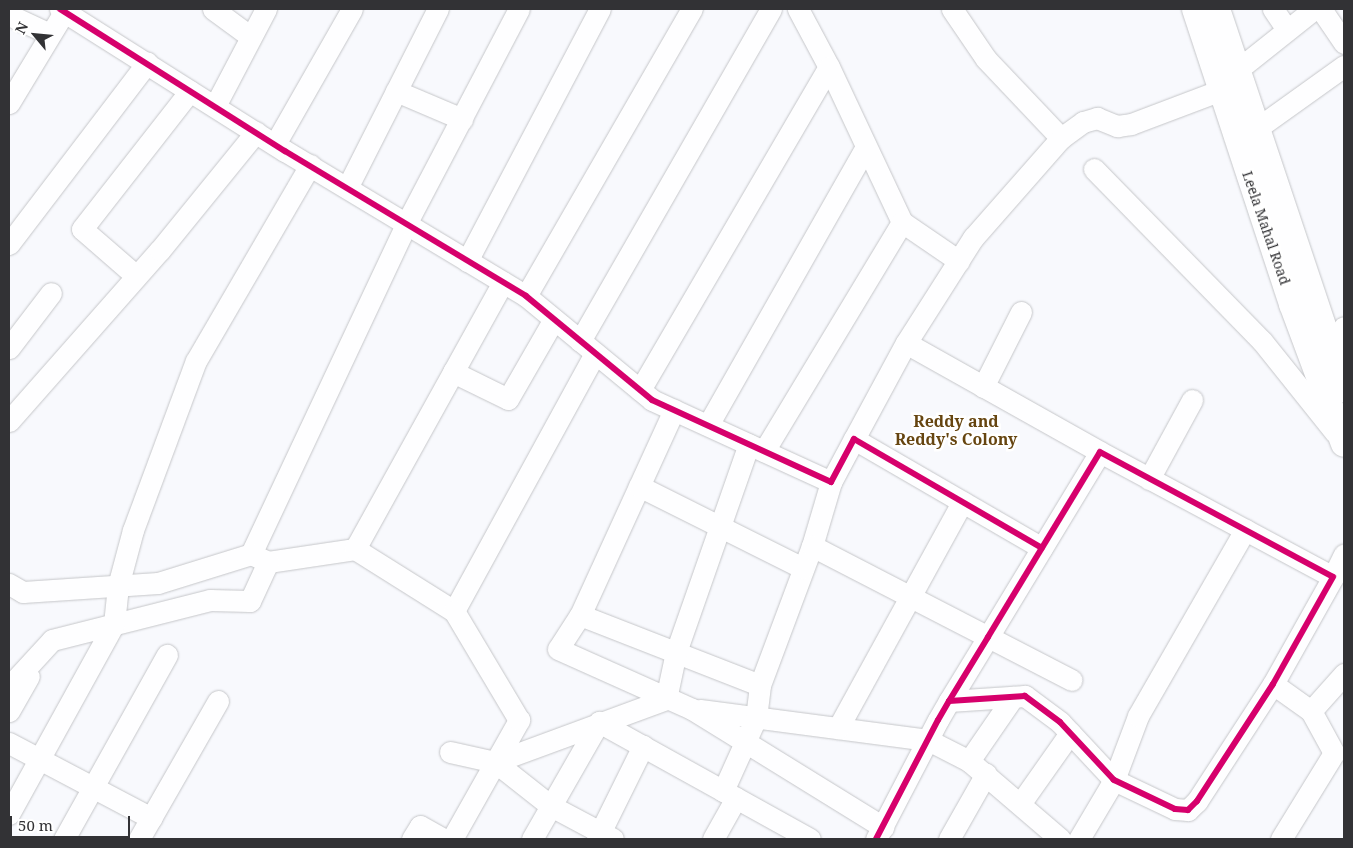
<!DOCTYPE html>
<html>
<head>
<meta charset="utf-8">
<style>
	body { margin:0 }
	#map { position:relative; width:1353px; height:848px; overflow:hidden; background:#f8f9fd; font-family:"Noto Serif",serif }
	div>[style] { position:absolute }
	.roads { filter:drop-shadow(0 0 1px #c5c6c9) drop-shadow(0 0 1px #c5c6c9) }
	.minor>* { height:21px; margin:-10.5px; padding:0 10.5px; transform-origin:10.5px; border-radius:10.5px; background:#fefeff }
	.major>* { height:26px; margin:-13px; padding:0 13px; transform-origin:13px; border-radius:13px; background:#fefeff }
	.cycleway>* { height:6px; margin:-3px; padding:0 3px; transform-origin:3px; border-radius:3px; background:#d6006c }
	span { translate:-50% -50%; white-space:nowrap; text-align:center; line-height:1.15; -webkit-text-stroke:5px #fff; paint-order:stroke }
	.street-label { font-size:14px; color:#323235 }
	.quarter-label { font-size:16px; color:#664510; font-weight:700 }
	.frame { position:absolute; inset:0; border:10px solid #323235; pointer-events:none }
	.north { position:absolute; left:10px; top:10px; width:50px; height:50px; -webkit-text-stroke:4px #fff; paint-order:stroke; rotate:298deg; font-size:14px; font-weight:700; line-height:20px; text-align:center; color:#323235 }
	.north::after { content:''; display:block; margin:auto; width:18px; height:22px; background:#323235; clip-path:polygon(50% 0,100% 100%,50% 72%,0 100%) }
	.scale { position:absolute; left:10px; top:816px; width:120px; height:22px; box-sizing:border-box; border:2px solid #323235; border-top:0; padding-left:6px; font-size:15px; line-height:18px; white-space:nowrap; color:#323235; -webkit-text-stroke:4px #fff; paint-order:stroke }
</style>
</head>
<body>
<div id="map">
	<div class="roads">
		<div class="minor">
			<div style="left:60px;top:9px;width:266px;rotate:32.3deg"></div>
			<div style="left:285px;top:151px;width:281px;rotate:31deg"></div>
			<div style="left:526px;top:296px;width:163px;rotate:39.5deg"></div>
			<div style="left:652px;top:400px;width:197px;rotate:24.6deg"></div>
			<div style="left:831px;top:482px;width:49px;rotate:-61.9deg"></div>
			<div style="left:854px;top:439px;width:217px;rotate:30.1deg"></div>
			<div style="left:213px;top:9px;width:47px;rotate:36.4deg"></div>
			<div style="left:798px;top:9px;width:66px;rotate:61.9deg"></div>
			<div style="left:952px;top:9px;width:60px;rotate:55.8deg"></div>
			<div style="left:986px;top:59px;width:109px;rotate:46.5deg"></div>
			<div style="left:1273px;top:9px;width:25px;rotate:56deg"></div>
			<div style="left:1321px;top:9px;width:41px;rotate:55.9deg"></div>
			<div style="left:9px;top:15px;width:45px;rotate:24.9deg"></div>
			<div style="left:1236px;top:71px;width:100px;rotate:-38.5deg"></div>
			<div style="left:396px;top:91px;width:72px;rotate:23deg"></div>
			<div style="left:9px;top:103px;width:110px;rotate:-58.8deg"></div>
			<div style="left:215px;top:106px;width:110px;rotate:-62.3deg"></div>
			<div style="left:1256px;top:129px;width:108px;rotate:-35.6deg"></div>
			<div style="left:275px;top:144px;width:155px;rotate:-60.3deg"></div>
			<div style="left:1094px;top:169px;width:240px;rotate:45.7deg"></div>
			<div style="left:1262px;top:341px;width:117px;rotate:51.3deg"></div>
			<div style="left:347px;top:188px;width:201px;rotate:-63.1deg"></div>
			<div style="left:9px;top:244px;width:228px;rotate:-52.7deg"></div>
			<div style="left:467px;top:261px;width:285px;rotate:-62.2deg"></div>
			<div style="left:135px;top:275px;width:70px;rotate:-139deg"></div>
			<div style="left:82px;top:229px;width:175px;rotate:-52deg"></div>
			<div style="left:526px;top:296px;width:332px;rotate:-60deg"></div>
			<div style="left:580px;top:341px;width:383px;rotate:-60.1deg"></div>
			<div style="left:906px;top:343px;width:223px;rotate:29.3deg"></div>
			<div style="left:9px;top:348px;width:69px;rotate:-52.6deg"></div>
			<div style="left:1331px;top:350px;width:26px;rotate:-61deg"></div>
			<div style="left:453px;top:372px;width:61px;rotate:26.1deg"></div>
			<div style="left:508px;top:399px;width:92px;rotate:-60.1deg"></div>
			<div style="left:983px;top:387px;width:84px;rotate:-63.1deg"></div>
			<div style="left:640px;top:390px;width:374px;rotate:-59.7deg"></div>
			<div style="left:829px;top:67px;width:171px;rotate:64.8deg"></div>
			<div style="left:902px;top:222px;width:69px;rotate:34.4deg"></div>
			<div style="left:674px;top:410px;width:226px;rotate:114.6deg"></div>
			<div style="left:580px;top:615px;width:193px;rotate:21.3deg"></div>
			<div style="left:760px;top:685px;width:148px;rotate:-69.5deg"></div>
			<div style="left:9px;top:421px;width:228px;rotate:-48.6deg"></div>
			<div style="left:160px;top:250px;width:152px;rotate:-50.9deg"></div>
			<div style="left:708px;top:425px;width:320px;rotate:-60.4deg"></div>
			<div style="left:854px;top:439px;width:109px;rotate:-61.6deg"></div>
			<div style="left:906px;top:343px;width:125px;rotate:-57.5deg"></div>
			<div style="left:973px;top:238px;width:133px;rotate:-48.7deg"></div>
			<div style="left:1061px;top:138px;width:27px;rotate:-36deg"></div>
			<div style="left:1083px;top:122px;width:15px;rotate:-16deg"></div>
			<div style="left:1097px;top:118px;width:22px;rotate:22deg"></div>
			<div style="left:1117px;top:126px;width:14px;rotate:-8deg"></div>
			<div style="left:1131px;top:124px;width:113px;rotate:-20.7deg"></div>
			<div style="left:764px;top:451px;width:267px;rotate:-58.9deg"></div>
			<div style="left:1149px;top:479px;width:90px;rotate:-61.4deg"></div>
			<div style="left:831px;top:482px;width:67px;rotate:106.5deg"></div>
			<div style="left:812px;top:546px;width:292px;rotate:27.3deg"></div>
			<div style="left:639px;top:486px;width:183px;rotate:26.6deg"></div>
			<div style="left:355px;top:549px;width:305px;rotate:-61deg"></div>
			<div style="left:251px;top:554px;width:365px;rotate:-64.8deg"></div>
			<div style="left:406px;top:224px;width:243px;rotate:-62.3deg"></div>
			<div style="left:268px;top:562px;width:88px;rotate:-8.5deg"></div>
			<div style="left:355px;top:549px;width:117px;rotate:32.1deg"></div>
			<div style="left:454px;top:611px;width:294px;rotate:-61.3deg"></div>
			<div style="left:1333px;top:577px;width:25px;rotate:-64deg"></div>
			<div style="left:9px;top:584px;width:16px;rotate:30deg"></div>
			<div style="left:23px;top:592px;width:135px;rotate:-3.8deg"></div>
			<div style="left:158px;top:583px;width:97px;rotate:-17.3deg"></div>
			<div style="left:251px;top:554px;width:19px;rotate:25deg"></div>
			<div style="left:268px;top:562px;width:43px;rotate:114.8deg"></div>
			<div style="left:250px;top:601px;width:40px;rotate:-178.6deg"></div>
			<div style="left:210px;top:600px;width:163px;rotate:165.8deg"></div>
			<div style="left:52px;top:640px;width:64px;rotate:132.5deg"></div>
			<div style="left:580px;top:615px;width:40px;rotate:122.9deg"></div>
			<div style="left:558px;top:649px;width:147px;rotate:24.1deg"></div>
			<div style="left:692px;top:709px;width:225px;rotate:31.7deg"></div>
			<div style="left:1273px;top:684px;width:47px;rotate:35.4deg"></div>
			<div style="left:1311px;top:711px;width:50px;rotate:-48.3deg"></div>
			<div style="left:700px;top:710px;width:230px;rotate:7.5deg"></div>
			<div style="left:928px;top:740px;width:46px;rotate:27.1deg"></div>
			<div style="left:969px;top:761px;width:78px;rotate:-55.5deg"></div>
			<div style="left:9px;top:711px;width:40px;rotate:-60.3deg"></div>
			<div style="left:838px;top:728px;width:258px;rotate:-61.2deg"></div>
			<div style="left:9px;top:743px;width:161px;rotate:27.8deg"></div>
			<div style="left:450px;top:752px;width:46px;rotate:12.5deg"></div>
			<div style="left:495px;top:762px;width:71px;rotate:38.2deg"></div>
			<div style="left:551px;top:806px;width:70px;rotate:28deg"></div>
			<div style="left:969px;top:761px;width:120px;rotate:40.6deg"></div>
			<div style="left:495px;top:762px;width:182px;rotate:-20.2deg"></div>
			<div style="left:666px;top:699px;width:48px;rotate:-78deg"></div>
			<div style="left:676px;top:652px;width:220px;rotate:-70.7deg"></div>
			<div style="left:723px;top:791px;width:80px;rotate:-65.7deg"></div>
			<div style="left:756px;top:718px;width:33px;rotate:-83deg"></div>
			<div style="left:1020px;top:804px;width:87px;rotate:-54.8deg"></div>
			<div style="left:9px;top:814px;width:217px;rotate:-61.1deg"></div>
			<div style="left:114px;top:624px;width:38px;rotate:-84deg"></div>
			<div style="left:118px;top:586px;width:58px;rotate:-75deg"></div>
			<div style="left:133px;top:530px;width:180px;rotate:-69.6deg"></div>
			<div style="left:196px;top:361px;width:227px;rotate:-59.8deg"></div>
			<div style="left:64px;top:839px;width:211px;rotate:-60.8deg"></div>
			<div style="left:139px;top:839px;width:159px;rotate:-60.2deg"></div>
			<div style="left:412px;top:839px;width:15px;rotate:-58deg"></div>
			<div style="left:420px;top:826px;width:26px;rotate:29deg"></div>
			<div style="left:452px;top:839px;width:137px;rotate:-60.6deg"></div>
			<div style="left:519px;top:720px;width:127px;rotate:-120.8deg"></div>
			<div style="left:532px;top:839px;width:135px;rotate:-60.2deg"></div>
			<div style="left:599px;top:722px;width:241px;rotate:29deg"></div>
			<div style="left:597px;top:839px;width:104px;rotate:-63.7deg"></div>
			<div style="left:713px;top:839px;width:47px;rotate:-60.7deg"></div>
			<div style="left:876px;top:839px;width:134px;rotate:-62.5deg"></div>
			<div style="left:938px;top:720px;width:22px;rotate:-60deg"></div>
			<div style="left:949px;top:701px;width:75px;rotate:-58.6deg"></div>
			<div style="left:988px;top:637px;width:216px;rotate:-58.8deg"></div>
			<div style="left:1100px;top:452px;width:264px;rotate:28.2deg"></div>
			<div style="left:1333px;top:577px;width:123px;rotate:119.3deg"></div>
			<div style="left:1273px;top:684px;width:140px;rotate:123deg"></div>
			<div style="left:1197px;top:801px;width:13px;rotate:135deg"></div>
			<div style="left:1188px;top:810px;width:13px;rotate:-176deg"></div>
			<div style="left:1175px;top:809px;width:68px;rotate:-154.6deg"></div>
			<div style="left:1114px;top:780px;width:79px;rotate:-133deg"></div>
			<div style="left:1060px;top:722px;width:44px;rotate:-143.4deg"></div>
			<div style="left:1025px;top:696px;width:76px;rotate:176.2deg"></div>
			<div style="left:949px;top:839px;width:75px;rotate:-60.4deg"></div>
			<div style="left:1079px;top:839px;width:69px;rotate:-59.3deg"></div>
			<div style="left:1114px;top:780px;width:68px;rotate:-69.4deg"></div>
			<div style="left:1138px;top:716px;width:215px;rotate:-60.1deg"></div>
			<div style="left:1281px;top:839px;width:101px;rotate:-58.4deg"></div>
			<div style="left:1334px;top:753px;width:48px;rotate:-118.7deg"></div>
		</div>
		<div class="major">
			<div style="left:1195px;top:9px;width:311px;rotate:71.8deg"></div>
			<div style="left:1292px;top:304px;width:149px;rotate:69.6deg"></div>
			<div style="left:1217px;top:9px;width:401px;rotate:71.5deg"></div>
		</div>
	</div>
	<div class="cycleway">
		<div style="left:60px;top:9px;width:266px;rotate:32.3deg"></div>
		<div style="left:285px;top:151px;width:281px;rotate:31deg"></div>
		<div style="left:526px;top:296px;width:163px;rotate:39.5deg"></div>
		<div style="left:652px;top:400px;width:197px;rotate:24.6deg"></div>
		<div style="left:831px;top:482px;width:49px;rotate:-61.9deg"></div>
		<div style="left:854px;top:439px;width:217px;rotate:30.1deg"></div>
		<div style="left:876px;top:839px;width:134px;rotate:-62.5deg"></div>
		<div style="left:938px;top:720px;width:22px;rotate:-60deg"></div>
		<div style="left:949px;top:701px;width:75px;rotate:-58.6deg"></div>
		<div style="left:988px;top:637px;width:216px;rotate:-58.8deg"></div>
		<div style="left:1100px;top:452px;width:264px;rotate:28.2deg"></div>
		<div style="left:1333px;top:577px;width:123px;rotate:119.3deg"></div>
		<div style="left:1273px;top:684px;width:140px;rotate:123deg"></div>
		<div style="left:1197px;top:801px;width:13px;rotate:135deg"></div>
		<div style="left:1188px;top:810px;width:13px;rotate:-176deg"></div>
		<div style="left:1175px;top:809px;width:68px;rotate:-154.6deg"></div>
		<div style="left:1114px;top:780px;width:79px;rotate:-133deg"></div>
		<div style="left:1060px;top:722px;width:44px;rotate:-143.4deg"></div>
		<div style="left:1025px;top:696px;width:76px;rotate:176.2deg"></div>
	</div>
	<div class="street-label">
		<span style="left:1266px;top:228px;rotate:71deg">Leela Mahal Road</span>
	</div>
	<div class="quarter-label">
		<span style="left:956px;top:430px">Reddy and<br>Reddy's Colony</span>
	</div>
	<div class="frame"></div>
	<div class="north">N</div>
	<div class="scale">50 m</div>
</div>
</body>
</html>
